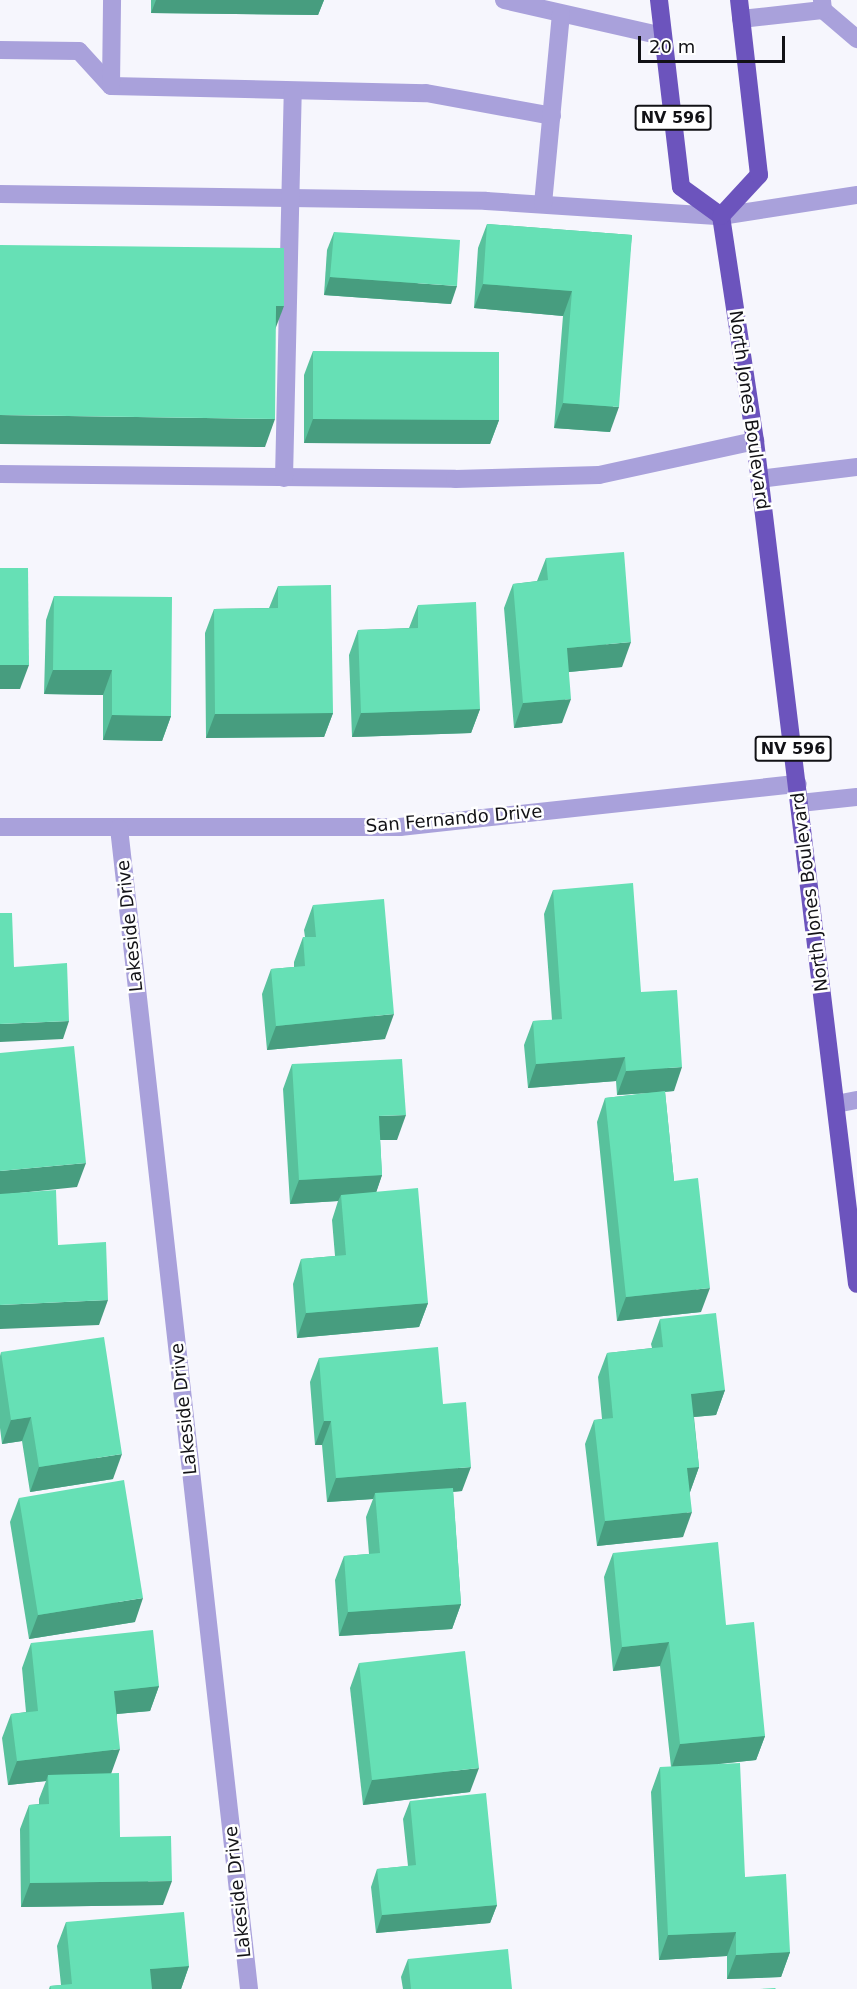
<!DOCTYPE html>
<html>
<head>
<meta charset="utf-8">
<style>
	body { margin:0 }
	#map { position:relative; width:857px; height:1989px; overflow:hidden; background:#f6f6fd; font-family:"DejaVu Sans",sans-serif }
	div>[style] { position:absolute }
	.minor>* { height:18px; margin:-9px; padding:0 9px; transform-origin:9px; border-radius:9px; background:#a9a1db }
	.major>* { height:18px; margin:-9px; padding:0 9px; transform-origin:9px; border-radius:9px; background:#6c54bd }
	.wall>* { inset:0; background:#58c19c }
	.shaded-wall>* { inset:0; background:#479d7f }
	.building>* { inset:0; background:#66e0b5 }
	span { translate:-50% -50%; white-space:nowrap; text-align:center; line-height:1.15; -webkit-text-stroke:5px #fff; paint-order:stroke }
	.shield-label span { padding:2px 4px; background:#fff; border:2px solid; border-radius:4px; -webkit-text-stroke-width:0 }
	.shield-label { font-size:16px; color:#121216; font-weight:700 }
	.street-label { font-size:18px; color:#121216 }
	.scale { position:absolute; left:638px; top:36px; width:147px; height:27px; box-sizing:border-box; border:3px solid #121216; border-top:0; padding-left:8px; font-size:18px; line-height:21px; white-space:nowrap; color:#121216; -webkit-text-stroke:4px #fff; paint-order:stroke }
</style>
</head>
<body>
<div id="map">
	<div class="minor">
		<div style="left:504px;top:0;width:163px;rotate:12.8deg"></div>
		<div style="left:823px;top:10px;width:45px;rotate:40.5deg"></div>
		<div style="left:741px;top:19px;width:82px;rotate:-6.3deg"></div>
		<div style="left:823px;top:10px;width:10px;rotate:-96deg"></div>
		<div style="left:0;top:50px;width:79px;rotate:0.7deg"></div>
		<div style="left:79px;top:51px;width:47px;rotate:47.6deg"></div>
		<div style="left:111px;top:86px;width:315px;rotate:1.3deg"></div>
		<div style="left:426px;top:93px;width:128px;rotate:10.3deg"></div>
		<div style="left:111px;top:86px;width:86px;rotate:-89.3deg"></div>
		<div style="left:0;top:194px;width:486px;rotate:0.8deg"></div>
		<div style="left:486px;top:201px;width:235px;rotate:3.7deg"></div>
		<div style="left:721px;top:216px;width:138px;rotate:-8.8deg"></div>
		<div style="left:543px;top:204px;width:191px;rotate:-84.6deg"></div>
		<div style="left:0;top:474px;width:455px;rotate:0.6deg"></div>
		<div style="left:455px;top:479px;width:144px;rotate:-1.6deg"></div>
		<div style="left:599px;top:475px;width:160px;rotate:-12.3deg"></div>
		<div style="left:284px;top:478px;width:387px;rotate:-88.7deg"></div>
		<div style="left:759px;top:479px;width:99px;rotate:-7deg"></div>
		<div style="left:800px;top:803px;width:57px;rotate:-6deg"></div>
		<div style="left:0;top:827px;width:400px"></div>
		<div style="left:400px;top:827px;width:400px;rotate:-6.2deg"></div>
		<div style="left:119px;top:828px;width:1168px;rotate:83.61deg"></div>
		<div style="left:836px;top:1104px;width:21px;rotate:-11deg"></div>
	</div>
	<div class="major">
		<div style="left:659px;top:0;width:188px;rotate:83.3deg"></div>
		<div style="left:681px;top:187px;width:49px;rotate:35.9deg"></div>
		<div style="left:721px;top:216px;width:228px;rotate:81.4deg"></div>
		<div style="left:755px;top:441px;width:849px;rotate:83.1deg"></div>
		<div style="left:721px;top:216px;width:56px;rotate:-47.2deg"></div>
		<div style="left:759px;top:175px;width:176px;rotate:-96.5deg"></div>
	</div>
	<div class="wall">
		<div style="clip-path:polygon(151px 0,324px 0,318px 15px,151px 13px)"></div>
		<div style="clip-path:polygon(487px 224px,632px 235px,610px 432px,554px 428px,563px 316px,474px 308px,478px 248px)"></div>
		<div style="clip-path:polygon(334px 232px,451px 304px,324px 295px,327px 250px)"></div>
		<div style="clip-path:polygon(313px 351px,499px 420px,490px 444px,304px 443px,304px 375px)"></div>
		<div style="clip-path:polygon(546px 558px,622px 667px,569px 672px,562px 723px,514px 728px,504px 608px,513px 584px,537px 581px)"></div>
		<div style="clip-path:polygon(278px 586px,333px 713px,324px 737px,206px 738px,205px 633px,214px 609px,269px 608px)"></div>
		<div style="clip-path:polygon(54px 596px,171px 716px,162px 741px,103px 740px,103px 695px,44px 694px,46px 620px)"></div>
		<div style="clip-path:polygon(418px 605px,480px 709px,471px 733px,352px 737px,349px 655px,358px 630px,409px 628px)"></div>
		<div style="clip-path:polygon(553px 890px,641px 992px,674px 1091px,665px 1092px,674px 1181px,701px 1312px,617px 1321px,597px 1122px,605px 1098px,650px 1093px,617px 1095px,616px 1081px,528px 1088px,524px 1045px,533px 1021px,552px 1020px,544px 914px)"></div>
		<div style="clip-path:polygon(313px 905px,385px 1039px,267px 1050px,262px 994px,271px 969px,294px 967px,294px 962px,303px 937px,305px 937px,304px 930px)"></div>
		<div style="clip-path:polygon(292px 1064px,397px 1140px,380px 1140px,382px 1175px,376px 1192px,428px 1303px,419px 1327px,297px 1338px,293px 1284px,301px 1259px,335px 1256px,332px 1220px,338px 1201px,290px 1204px,283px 1089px)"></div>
		<div style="clip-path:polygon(660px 1319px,725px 1390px,716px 1415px,694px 1417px,699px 1467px,690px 1492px,683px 1537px,597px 1546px,585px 1444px,594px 1420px,602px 1419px,598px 1377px,607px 1353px,652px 1348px,651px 1344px)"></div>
		<div style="clip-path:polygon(1px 1352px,113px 1479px,30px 1492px,22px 1441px,2px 1444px,0 1428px,0 1356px)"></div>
		<div style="clip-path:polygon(319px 1358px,443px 1404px,462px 1491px,453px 1492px,461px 1604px,452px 1629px,339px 1636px,335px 1580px,344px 1556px,369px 1554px,366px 1517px,373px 1499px,327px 1502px,322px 1445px,315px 1445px,310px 1382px)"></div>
		<div style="clip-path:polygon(19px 1498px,135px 1622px,29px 1639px,10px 1522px)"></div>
		<div style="clip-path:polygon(613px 1553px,726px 1625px,765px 1736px,756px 1760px,718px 1764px,745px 1877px,790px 1952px,781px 1977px,727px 1979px,727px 1956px,659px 1960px,651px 1792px,660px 1767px,671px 1767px,660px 1666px,613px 1671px,604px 1577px)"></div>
		<div style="clip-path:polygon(31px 1643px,159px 1686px,150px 1711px,117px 1714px,111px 1773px,120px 1837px,163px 1905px,21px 1907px,20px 1829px,29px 1805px,39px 1804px,39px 1799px,46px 1781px,8px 1785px,2px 1738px,11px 1714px,26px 1712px,22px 1668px)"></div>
		<div style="clip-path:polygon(359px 1663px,470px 1792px,363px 1805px,350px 1688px)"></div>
		<div style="clip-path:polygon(410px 1801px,497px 1905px,490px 1923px,376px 1933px,371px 1887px,377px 1869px,408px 1866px,403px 1819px)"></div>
		<div style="clip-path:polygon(66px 1922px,189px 1966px,181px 1989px,49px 1989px,50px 1986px,61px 1985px,57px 1946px)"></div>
		<div style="clip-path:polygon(408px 1959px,512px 1989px,403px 1989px,401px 1977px)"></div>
	</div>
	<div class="shaded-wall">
		<div style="clip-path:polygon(156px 0,324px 0,318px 15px,151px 13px)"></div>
		<div style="clip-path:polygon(330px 277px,457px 286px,451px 304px,324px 295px)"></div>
		<div style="clip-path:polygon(483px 284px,572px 291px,563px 316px,474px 308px)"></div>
		<div style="clip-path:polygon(276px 306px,284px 306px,273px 335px)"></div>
		<div style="clip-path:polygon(563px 403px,619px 407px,610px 432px,554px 428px)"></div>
		<div style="clip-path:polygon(0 415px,275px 419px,265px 447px,0 444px)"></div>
		<div style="clip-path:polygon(313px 419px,499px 420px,490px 444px,304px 443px)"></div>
		<div style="clip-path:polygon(631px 642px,622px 667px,558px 673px,567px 648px)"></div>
		<div style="clip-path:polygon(0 665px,29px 665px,20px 689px,0 689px)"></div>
		<div style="clip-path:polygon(53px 670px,112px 670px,103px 695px,44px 694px)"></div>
		<div style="clip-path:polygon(571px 699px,562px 723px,514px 728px,523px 703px)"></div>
		<div style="clip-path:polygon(480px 709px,471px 733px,352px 737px,361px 713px)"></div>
		<div style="clip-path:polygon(333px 713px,324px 737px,206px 738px,215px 714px)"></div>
		<div style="clip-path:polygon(112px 715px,171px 716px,162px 741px,103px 740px)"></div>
		<div style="clip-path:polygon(394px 1014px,385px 1039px,267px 1050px,276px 1026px)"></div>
		<div style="clip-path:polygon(69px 1021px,63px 1039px,0 1042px,0 1024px)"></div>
		<div style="clip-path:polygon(625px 1057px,616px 1081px,528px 1088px,536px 1064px)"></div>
		<div style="clip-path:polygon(682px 1067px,674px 1091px,617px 1095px,626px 1071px)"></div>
		<div style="clip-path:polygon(406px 1115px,397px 1140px,370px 1140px,379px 1116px)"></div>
		<div style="clip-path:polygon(86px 1163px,77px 1187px,0 1195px,0 1171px)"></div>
		<div style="clip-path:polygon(382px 1175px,374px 1199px,341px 1195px,338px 1201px,290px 1204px,299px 1180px)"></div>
		<div style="clip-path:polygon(710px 1288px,701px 1312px,617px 1321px,626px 1297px)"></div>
		<div style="clip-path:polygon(108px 1300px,99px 1325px,0 1329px,0 1305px)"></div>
		<div style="clip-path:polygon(428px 1303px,419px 1327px,297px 1338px,306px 1313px)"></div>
		<div style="clip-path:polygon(725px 1390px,716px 1415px,682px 1418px,691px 1394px)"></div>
		<div style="clip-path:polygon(31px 1417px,22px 1441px,2px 1444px,11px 1420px)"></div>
		<div style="clip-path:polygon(324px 1421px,331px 1421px,322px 1445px,315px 1445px)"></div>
		<div style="clip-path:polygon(122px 1454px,113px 1479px,30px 1492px,39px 1467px)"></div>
		<div style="clip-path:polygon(471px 1467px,462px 1491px,376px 1498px,375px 1493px,373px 1499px,327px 1502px,336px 1478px)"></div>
		<div style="clip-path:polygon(699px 1467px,690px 1492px,678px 1493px,687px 1468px)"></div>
		<div style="clip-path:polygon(692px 1512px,683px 1537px,597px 1546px,605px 1521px)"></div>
		<div style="clip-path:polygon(143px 1598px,135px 1622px,29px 1639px,38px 1615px)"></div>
		<div style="clip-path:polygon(461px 1604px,452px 1629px,339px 1636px,348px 1612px)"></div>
		<div style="clip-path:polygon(669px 1642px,660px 1666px,613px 1671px,622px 1647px)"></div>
		<div style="clip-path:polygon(159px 1686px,150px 1711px,105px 1715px,114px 1691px)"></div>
		<div style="clip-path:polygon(765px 1736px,756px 1760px,671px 1769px,680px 1744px)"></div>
		<div style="clip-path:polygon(120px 1749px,111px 1774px,48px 1775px,46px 1781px,8px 1785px,17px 1761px)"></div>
		<div style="clip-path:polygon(479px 1768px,470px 1792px,363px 1805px,372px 1780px)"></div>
		<div style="clip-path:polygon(172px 1881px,163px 1905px,21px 1907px,30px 1883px)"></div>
		<div style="clip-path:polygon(497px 1905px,490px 1923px,376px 1933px,382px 1915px)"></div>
		<div style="clip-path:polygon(736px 1932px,727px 1956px,659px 1960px,668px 1935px)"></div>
		<div style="clip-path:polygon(790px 1952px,781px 1977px,727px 1979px,736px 1955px)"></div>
		<div style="clip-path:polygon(189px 1966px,181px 1989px,143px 1989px,150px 1969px)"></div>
	</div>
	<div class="building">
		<div style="clip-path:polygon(487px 224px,632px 235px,619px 407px,563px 403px,572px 291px,483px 284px)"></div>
		<div style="clip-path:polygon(334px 232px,460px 240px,457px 286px,330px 277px)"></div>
		<div style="clip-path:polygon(0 245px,284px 248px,284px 306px,276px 306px,275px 419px,0 415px)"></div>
		<div style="clip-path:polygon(313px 351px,499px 352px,499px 420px,313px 419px)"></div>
		<div style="clip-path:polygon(624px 552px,631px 642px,567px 648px,571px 699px,523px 703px,513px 584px,548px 580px,546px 558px)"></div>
		<div style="clip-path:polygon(0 568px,28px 568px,29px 665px,0 665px)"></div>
		<div style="clip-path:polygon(331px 585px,333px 713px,215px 714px,214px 609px,278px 608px,278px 586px)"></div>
		<div style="clip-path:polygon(54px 596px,172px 597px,171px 716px,112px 715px,112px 670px,53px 670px)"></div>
		<div style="clip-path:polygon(476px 602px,480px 709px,361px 713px,358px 630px,418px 628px,418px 605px)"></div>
		<div style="clip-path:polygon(633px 883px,641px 992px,677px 990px,682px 1067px,626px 1071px,625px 1057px,536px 1064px,533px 1021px,562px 1019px,553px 890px)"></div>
		<div style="clip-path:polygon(384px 899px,394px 1014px,276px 1026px,271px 969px,305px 966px,303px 937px,316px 937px,313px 905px)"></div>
		<div style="clip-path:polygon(0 913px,12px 913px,14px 967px,67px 963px,69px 1021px,0 1024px)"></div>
		<div style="clip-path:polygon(74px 1046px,86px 1163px,0 1171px,0 1053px)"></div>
		<div style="clip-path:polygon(402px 1059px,406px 1115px,379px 1116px,382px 1175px,299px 1180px,292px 1064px)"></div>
		<div style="clip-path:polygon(665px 1091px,674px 1181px,698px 1178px,710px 1288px,626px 1297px,605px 1098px)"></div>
		<div style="clip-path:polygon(418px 1188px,428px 1303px,306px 1313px,301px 1259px,346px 1255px,341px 1195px)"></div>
		<div style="clip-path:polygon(56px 1190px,58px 1245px,106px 1242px,108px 1300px,0 1305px,0 1194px)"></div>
		<div style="clip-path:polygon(716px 1313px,725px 1390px,691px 1394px,699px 1467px,687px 1468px,692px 1512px,605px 1521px,594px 1420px,613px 1418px,607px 1353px,663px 1347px,660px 1319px)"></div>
		<div style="clip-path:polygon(104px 1337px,122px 1454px,39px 1467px,31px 1417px,11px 1420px,1px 1352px)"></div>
		<div style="clip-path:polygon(438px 1347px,443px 1404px,466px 1402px,471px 1467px,336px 1478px,331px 1421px,324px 1421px,319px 1358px)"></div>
		<div style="clip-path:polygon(124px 1480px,143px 1598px,38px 1615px,19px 1498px)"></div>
		<div style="clip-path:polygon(453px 1488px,461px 1604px,348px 1612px,344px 1556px,380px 1553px,375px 1493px)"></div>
		<div style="clip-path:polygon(718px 1542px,726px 1625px,754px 1622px,765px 1736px,680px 1744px,669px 1642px,622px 1647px,613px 1553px)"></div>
		<div style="clip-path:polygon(153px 1630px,159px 1686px,114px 1691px,120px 1749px,17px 1761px,11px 1714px,38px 1711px,31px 1643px)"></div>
		<div style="clip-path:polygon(465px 1651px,479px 1768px,372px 1780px,359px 1663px)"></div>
		<div style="clip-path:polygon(740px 1763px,745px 1877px,786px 1874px,790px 1952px,736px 1955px,736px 1932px,668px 1935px,660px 1767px)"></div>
		<div style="clip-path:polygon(119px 1773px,120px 1837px,171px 1836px,172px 1881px,30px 1883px,29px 1805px,49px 1804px,48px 1775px)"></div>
		<div style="clip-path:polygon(486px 1793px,497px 1905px,382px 1915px,377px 1869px,416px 1865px,410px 1801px)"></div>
		<div style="clip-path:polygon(184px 1912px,189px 1966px,150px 1969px,152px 1989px,51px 1989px,50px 1986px,72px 1984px,66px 1922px)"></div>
		<div style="clip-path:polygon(508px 1949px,512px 1989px,411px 1989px,408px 1959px)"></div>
		<div style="clip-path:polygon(775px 1988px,776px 1989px,760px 1989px)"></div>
	</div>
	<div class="shield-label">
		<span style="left:673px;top:118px">NV 596</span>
		<span style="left:793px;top:749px">NV 596</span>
	</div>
	<div class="street-label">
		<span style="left:749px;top:410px;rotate:82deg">North Jones Boulevard</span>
		<span style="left:454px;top:819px;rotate:-5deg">San Fernando Drive</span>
		<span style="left:810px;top:892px;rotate:-97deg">North Jones Boulevard</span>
		<span style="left:130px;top:926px;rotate:-96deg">Lakeside Drive</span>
		<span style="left:184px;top:1409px;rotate:-96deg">Lakeside Drive</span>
		<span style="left:238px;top:1892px;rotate:-96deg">Lakeside Drive</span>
	</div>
	<div class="scale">20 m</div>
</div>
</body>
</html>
